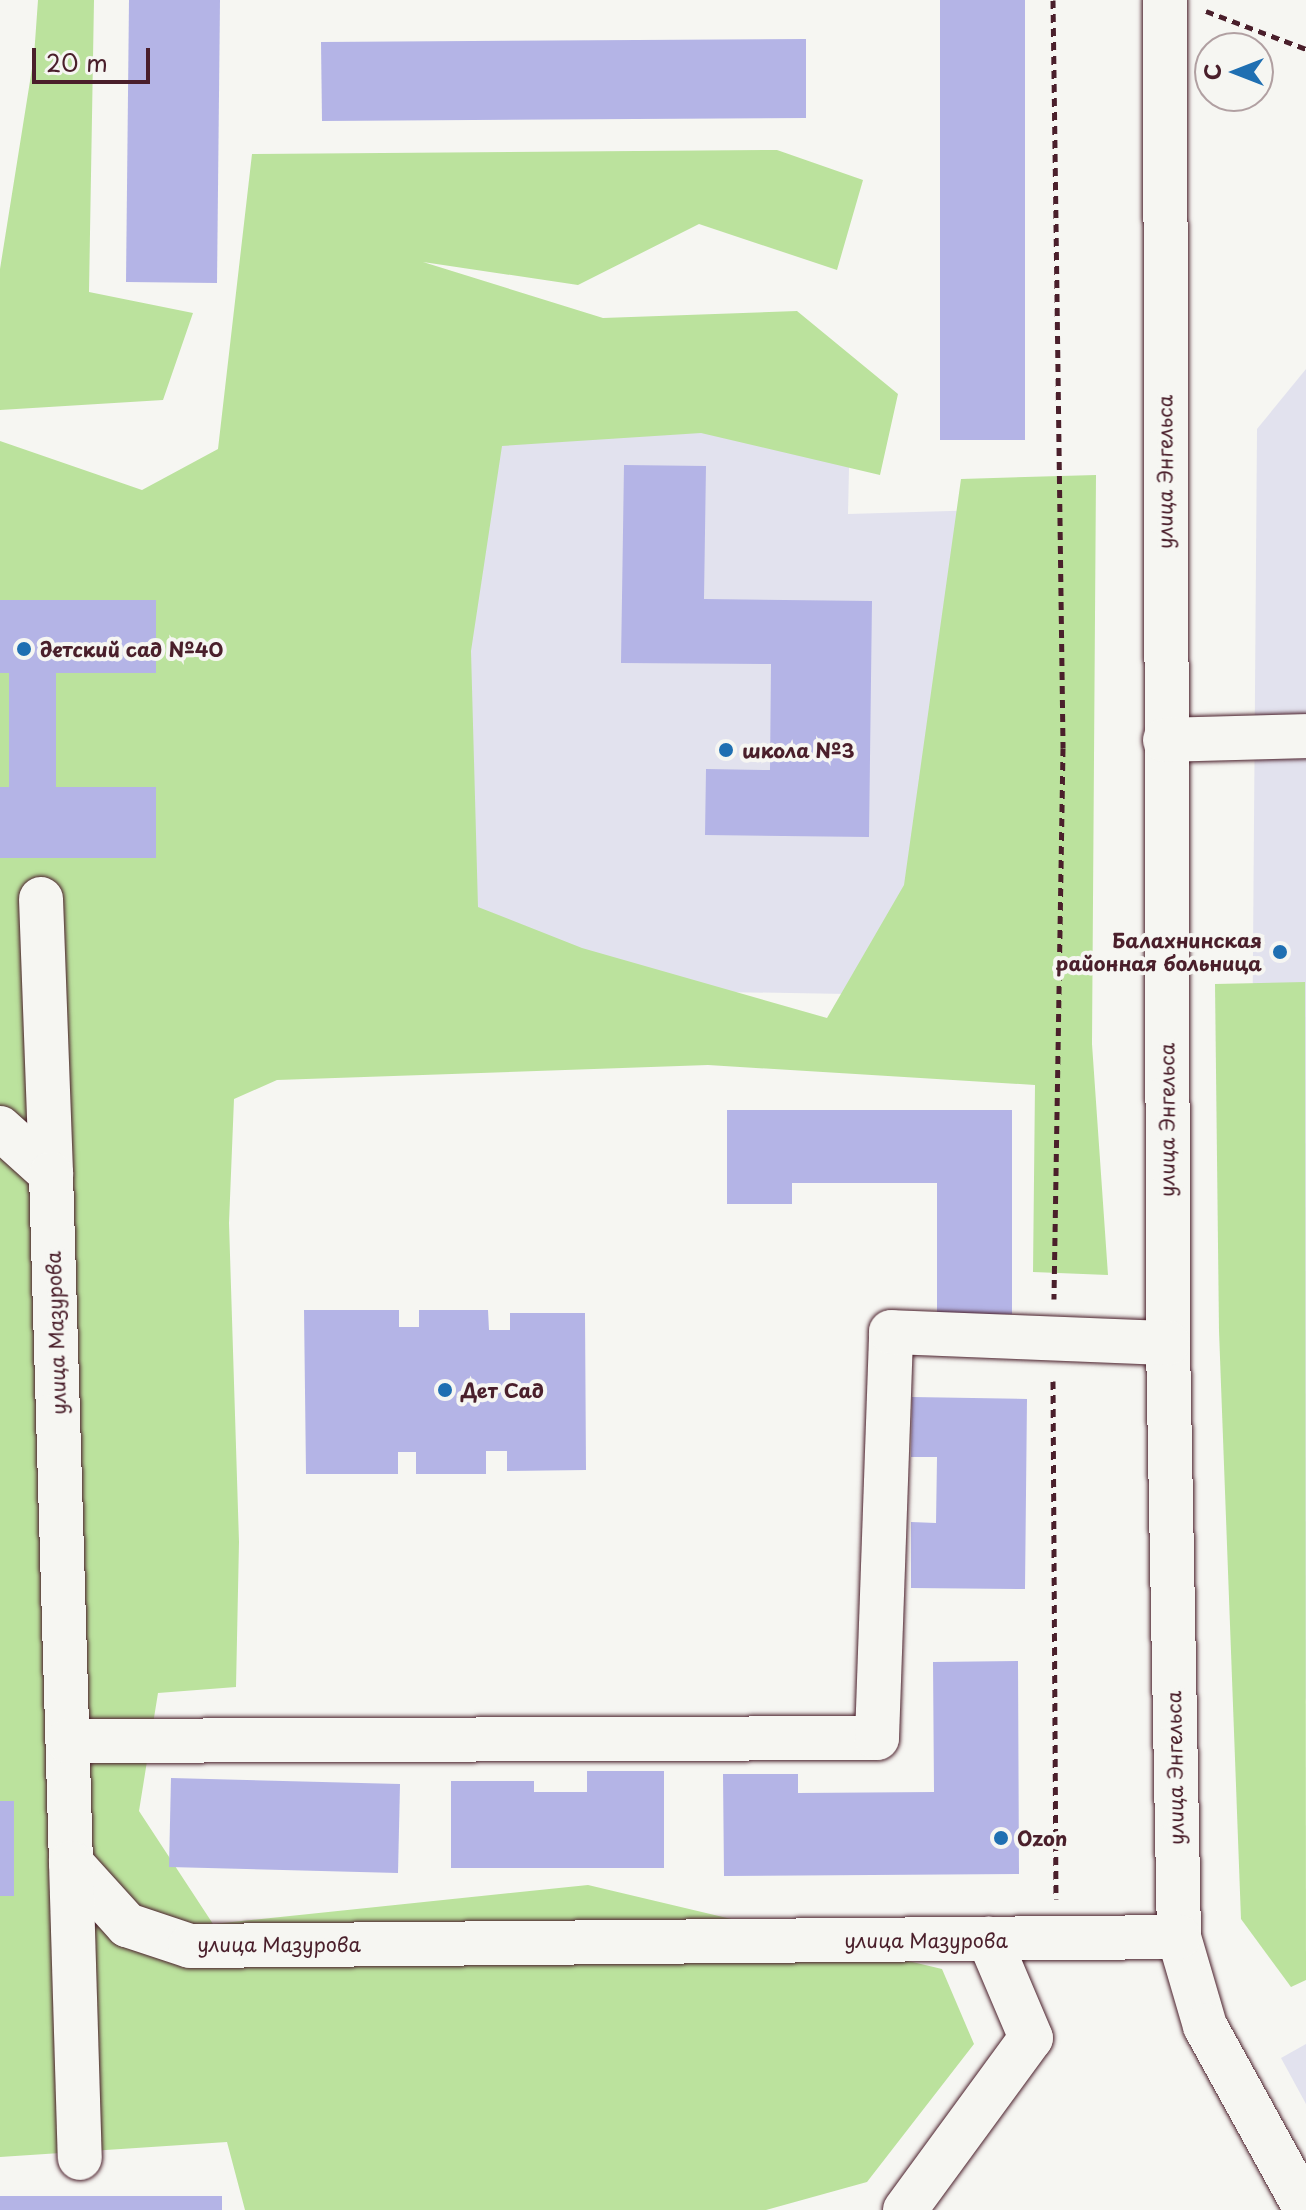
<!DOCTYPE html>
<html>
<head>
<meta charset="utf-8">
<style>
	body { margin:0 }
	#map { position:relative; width:1306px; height:2210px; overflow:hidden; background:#f6f6f2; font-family:"Playpen Sans",sans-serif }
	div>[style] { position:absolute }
	.built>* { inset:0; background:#e2e2ee }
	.green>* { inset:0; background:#bbe29d }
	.building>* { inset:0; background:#b4b4e6 }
	.path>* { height:5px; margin-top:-2.5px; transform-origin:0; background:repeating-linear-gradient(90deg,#4a1f2b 0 8px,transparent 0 14px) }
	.roads { filter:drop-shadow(0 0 2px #4a1f2b) drop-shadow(0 0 2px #4a1f2b) }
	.minor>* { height:44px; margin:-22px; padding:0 22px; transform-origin:22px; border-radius:22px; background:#f6f6f2 }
	.dots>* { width:22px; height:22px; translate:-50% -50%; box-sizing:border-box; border:4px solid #f6f6f2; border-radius:50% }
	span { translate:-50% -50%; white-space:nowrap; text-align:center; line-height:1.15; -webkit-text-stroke:8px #f6f6f2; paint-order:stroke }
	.street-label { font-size:20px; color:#4a1f2b }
	.poi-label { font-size:20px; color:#4a1f2b; font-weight:700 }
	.left { translate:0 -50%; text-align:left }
	.right { translate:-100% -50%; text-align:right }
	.north { position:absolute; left:1194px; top:32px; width:80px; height:80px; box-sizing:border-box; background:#f6f6f2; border:2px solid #b1a0a2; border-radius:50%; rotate:270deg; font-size:22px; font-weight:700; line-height:32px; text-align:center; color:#4a1f2b }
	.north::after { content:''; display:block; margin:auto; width:28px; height:36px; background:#1f6fb2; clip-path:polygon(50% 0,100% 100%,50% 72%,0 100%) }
	.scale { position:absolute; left:32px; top:48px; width:118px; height:36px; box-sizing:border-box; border:4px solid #4a1f2b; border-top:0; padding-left:10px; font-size:24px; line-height:28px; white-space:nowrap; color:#4a1f2b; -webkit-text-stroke:6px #f6f6f2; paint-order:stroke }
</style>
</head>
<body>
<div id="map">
	<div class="built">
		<div style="clip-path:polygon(1306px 369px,1306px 1702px,1249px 1475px,1257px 429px)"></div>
		<div style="clip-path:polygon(440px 370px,851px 380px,848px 514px,1019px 509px,1025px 997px,424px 987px)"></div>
		<div style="clip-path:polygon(1306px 2044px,1306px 2104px,1281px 2058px)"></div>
	</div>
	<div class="green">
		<div style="clip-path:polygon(38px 0,94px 0,89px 292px,193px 313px,163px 400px,0 410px,0 269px,34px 56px)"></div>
		<div style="clip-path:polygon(777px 150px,863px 180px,837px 270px,699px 224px,578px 285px,423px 262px,603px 318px,797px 311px,898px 394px,880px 475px,701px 433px,502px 446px,471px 651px,478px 907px,582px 948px,827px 1018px,904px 885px,961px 479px,1096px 475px,1092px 1044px,1108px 1275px,1033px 1272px,1035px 1085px,708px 1065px,277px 1080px,234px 1099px,229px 1223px,239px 1542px,236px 1687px,158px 1693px,139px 1811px,213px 1924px,588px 1885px,942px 1969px,974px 2044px,867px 2182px,766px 2210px,245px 2210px,227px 2142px,0 2157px,0 441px,142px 490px,218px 449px,252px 154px)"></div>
		<div style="clip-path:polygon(1305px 982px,1306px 1980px,1291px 1987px,1241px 1919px,1219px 1331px,1215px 984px)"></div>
	</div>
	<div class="building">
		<div style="clip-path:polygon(129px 0,220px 0,217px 283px,126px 282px)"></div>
		<div style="clip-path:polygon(940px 0,1025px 0,1025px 440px,940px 440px)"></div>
		<div style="clip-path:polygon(806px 39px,806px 118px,322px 121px,321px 42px)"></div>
		<div style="clip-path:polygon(624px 465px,706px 466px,704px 599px,872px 601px,869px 837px,705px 835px,706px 769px,770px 770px,771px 664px,621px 663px)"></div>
		<div style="clip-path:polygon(0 600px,156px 600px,156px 673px,56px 673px,56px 787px,156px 787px,156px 858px,0 858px,0 787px,9px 787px,9px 673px,0 673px)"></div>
		<div style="clip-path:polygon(727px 1110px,1012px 1110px,1012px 1314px,937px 1314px,937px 1183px,792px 1183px,792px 1204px,727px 1204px)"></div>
		<div style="clip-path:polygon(304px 1310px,399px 1310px,399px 1327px,419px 1327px,419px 1310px,488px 1310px,489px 1330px,510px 1330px,510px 1313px,585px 1313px,586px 1470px,507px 1471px,507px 1451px,486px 1451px,486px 1474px,416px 1474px,416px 1452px,398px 1452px,398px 1474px,306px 1474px)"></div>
		<div style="clip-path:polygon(912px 1397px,1027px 1399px,1025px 1589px,911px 1588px,911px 1522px,936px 1523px,937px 1457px,911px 1457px)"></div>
		<div style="clip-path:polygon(1018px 1661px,1019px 1874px,724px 1876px,723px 1774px,798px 1774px,798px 1793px,934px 1792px,933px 1662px)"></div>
		<div style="clip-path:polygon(587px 1771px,664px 1771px,664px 1868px,451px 1868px,451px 1781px,534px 1781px,534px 1792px,587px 1792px)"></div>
		<div style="clip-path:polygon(171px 1778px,400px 1784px,398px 1873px,169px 1867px)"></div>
		<div style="clip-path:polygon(0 1801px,14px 1801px,14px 1896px,0 1896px)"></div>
		<div style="clip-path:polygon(0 2196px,222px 2196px,222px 2210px,0 2210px)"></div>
	</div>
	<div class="path">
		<div style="left:1053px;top:0;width:748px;rotate:89.23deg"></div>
		<div style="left:1063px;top:748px;width:551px;rotate:90.94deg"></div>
		<div style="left:1206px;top:11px;width:107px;rotate:20.8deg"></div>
		<div style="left:1053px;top:1381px;width:518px;rotate:89.67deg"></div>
	</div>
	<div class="roads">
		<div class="minor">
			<div style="left:1165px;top:0;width:1343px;rotate:89.87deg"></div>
			<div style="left:1168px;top:1343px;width:594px;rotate:88.94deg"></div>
			<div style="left:1179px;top:1937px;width:93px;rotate:73.7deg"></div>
			<div style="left:1205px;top:2026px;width:210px;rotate:61.2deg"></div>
			<div style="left:1165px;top:740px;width:141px;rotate:-1.6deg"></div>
			<div style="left:41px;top:899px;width:275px;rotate:87.9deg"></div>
			<div style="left:0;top:1128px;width:69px;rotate:42deg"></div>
			<div style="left:51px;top:1174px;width:689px;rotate:88.34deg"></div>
			<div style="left:71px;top:1863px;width:84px;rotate:47.9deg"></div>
			<div style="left:127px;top:1925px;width:66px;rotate:18.4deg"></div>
			<div style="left:190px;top:1946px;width:989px;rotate:-0.52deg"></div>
			<div style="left:68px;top:1741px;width:809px;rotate:-0.21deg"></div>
			<div style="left:877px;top:1738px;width:406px;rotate:-88deg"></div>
			<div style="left:891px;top:1332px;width:277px;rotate:2.3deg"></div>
			<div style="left:71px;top:1863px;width:295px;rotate:88.3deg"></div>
			<div style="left:905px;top:2210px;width:213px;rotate:-53.8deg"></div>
			<div style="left:1031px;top:2038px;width:108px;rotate:-113deg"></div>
		</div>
	</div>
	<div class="dots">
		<div style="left:24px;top:649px;background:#1f6fb2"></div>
		<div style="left:726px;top:750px;background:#1f6fb2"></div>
		<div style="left:1280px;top:952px;background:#1f6fb2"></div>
		<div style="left:445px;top:1390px;background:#1f6fb2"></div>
		<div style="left:1001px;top:1838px;background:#1f6fb2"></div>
	</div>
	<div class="street-label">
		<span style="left:1165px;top:472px;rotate:-90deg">улица Энгельса</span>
		<span style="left:1167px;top:1120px;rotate:-90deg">улица Энгельса</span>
		<span style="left:56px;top:1333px;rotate:-92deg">улица Мазурова</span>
		<span style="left:1175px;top:1768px;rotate:-91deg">улица Энгельса</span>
		<span style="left:926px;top:1940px">улица Мазурова</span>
		<span style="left:279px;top:1944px">улица Мазурова</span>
	</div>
	<div class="poi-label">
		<span class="left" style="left:40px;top:649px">детский сад №40</span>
		<span class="left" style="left:742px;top:750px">школа №3</span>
		<span class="right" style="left:1262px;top:952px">Балахнинская<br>районная больница</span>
		<span class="left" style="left:461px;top:1390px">Дет Сад</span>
		<span class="left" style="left:1017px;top:1838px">Ozon</span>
	</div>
	<div class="north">С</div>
	<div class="scale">20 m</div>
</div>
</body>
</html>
